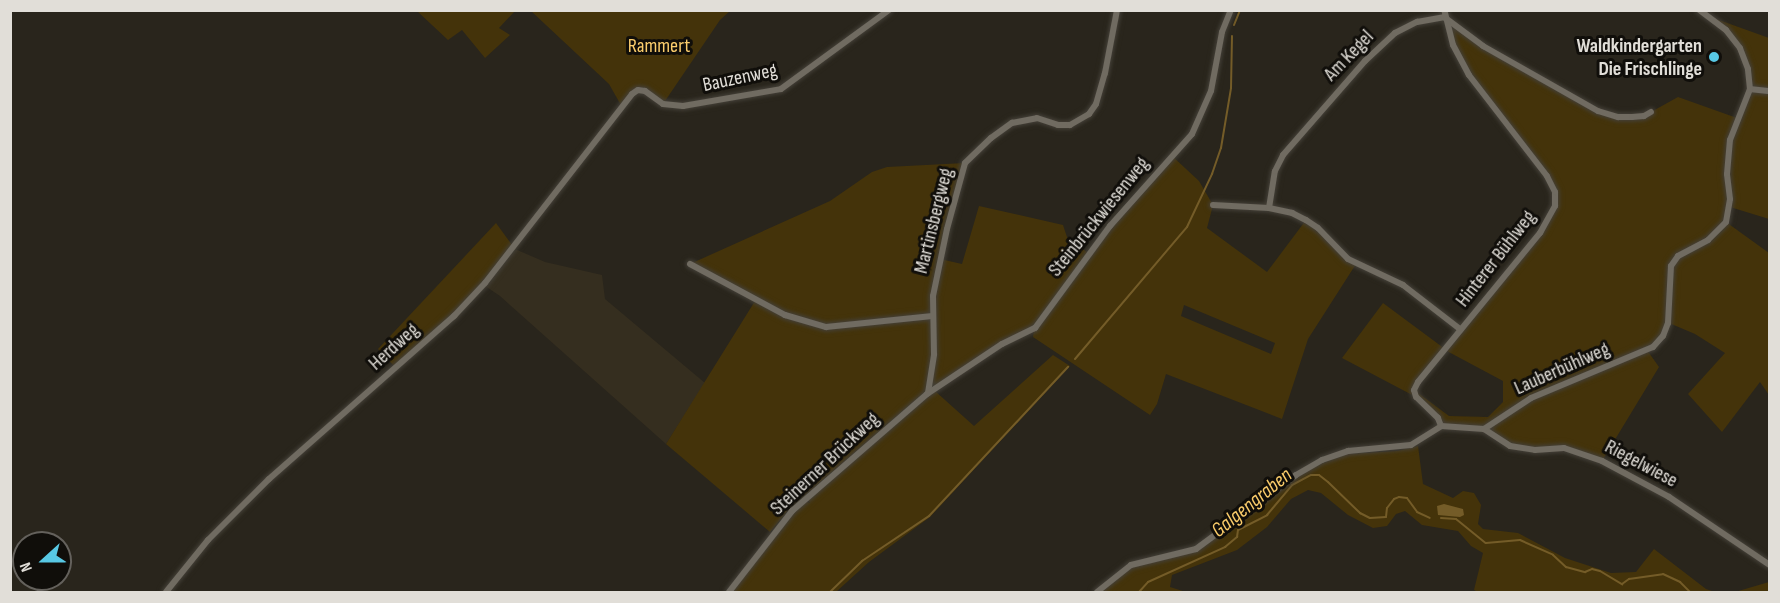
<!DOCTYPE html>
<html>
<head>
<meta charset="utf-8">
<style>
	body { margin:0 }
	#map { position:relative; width:1780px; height:603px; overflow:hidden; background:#29251c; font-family:"Sofia Sans Condensed",sans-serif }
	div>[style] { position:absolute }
	.built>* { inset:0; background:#352e1f }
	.green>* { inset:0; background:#44330a }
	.water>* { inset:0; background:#745c28 }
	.stream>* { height:2px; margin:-1px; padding:0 1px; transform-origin:1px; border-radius:1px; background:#745c28 }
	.roads { filter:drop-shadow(0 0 2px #444038) drop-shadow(0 0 2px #444038) }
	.minor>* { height:6px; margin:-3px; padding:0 3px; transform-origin:3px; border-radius:3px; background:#706b61 }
	.dots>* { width:16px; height:16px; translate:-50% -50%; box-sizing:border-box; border:3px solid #100e0a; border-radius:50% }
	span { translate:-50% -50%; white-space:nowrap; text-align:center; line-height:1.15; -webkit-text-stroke:6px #100e0a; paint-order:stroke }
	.park-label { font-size:20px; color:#fcce6d }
	.poi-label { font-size:20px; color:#e1ded8; font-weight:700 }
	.right { translate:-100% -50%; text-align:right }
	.street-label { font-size:20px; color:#e1ded8 }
	.water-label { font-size:21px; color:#f9cb6a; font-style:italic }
	.frame { position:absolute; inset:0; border:12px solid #e1ded8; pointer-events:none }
	.north { position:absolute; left:12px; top:531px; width:60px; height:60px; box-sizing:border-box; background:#100e0a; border:2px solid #64615c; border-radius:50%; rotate:249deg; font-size:16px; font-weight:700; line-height:24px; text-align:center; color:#e1ded8 }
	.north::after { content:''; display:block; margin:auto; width:21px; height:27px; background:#58c8e4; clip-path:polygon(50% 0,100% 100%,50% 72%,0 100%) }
</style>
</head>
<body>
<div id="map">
	<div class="built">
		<div style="clip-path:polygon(515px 249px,545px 262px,602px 275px,605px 299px,705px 383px,666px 444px,500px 296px,485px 286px)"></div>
	</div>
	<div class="green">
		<div style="clip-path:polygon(417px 11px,515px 11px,499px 28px,510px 35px,485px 58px,462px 30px,448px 40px)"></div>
		<div style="clip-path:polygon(531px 11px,730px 11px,720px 20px,663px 104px,638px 90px,622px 107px,609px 84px)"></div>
		<div style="clip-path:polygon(evenodd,1705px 15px,1769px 38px,1769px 219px,1730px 207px,1726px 222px,1769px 253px,1769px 395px,1760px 382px,1722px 432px,1688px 394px,1725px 353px,1695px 334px,1669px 323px,1663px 336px,1647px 350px,1659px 367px,1602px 461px,1572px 450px,1510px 446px,1484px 429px,1446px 427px,1416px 397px,1342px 358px,1383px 303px,1445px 349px,1540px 233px,1555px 206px,1555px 192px,1547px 176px,1486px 99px,1453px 45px,1444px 17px,1483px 46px,1598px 111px,1632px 117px,1651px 112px,1678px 97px,1737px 118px,1750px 89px,1740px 48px,1726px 30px,1705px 15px,1445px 350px,1503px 381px,1503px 402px,1488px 417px,1449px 416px,1414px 390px,1445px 350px)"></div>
		<div style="clip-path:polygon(evenodd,1171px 155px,1199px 181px,1213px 205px,1207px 228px,1267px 272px,1306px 220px,1356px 264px,1308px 339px,1282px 419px,1166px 374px,1157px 404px,1150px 415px,1033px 337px,1034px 330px,1013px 339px,941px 386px,928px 389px,789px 509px,770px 532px,666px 444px,755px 301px,690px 264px,830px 201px,872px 172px,887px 167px,965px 163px,940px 259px,962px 264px,979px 206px,1063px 225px,1067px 237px,1088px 253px,1171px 155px,1184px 305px,1275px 343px,1271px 354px,1181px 316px,1184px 305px)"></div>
		<div style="clip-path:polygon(496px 223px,515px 249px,453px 313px,394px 366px,378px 349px)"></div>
		<div style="clip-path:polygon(1053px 355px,1070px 366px,930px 517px,869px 562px,836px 592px,731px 592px,792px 512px,805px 501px,810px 503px,808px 500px,935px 391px,974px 426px)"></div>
		<div style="clip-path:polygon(1418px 446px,1423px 484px,1453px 498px,1463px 491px,1474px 493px,1481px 505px,1478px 524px,1483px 529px,1518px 533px,1565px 558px,1611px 573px,1636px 572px,1654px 549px,1706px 589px,1715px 592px,1478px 592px,1474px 590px,1483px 553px,1471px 546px,1458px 531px,1422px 525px,1405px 511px,1396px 514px,1387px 526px,1373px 528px,1348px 515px,1321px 493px,1308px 490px,1291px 499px,1267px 527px,1237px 550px,1172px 575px,1170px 587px,1186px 592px,1099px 592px,1132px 566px,1196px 550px,1297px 476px,1323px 463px,1347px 454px,1397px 451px)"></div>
		<div style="clip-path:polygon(1769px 582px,1769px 592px,1735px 592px)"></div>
	</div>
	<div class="water">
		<div style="clip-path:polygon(1444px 504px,1463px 509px,1464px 515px,1460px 517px,1438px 515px,1437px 506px)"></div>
	</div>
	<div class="stream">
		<div style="left:1234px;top:25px;width:16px;rotate:-68deg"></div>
		<div style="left:1075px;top:359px;width:173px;rotate:-49.7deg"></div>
		<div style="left:1187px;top:227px;width:59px;rotate:-64.7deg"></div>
		<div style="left:1212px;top:174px;width:28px;rotate:-71deg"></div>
		<div style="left:1221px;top:148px;width:61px;rotate:-80.5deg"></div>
		<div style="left:1231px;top:88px;width:52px;rotate:-88.9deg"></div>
		<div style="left:1441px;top:518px;width:15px;rotate:4deg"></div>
		<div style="left:1456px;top:519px;width:38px;rotate:39deg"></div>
		<div style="left:1486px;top:543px;width:34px;rotate:-5deg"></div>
		<div style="left:1520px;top:540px;width:36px;rotate:24deg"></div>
		<div style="left:1553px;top:555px;width:18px;rotate:43deg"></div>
		<div style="left:1566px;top:567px;width:20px;rotate:15deg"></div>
		<div style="left:1585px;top:572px;width:8px;rotate:-23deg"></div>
		<div style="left:1592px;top:569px;width:8px;rotate:14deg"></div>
		<div style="left:1600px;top:571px;width:26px;rotate:31deg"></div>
		<div style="left:1622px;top:584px;width:9px;rotate:-36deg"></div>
		<div style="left:1629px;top:579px;width:34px;rotate:-8deg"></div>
		<div style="left:1663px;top:574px;width:19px;rotate:25deg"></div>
		<div style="left:1680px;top:582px;width:14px;rotate:45deg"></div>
		<div style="left:830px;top:592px;width:45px;rotate:-44.1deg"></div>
		<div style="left:862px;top:561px;width:81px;rotate:-33.9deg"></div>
		<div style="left:929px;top:516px;width:204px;rotate:-47deg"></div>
		<div style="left:1139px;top:592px;width:13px;rotate:-48deg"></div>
		<div style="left:1148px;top:582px;width:85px;rotate:-24.4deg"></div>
		<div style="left:1225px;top:547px;width:16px;rotate:-40deg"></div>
		<div style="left:1237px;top:537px;width:7px;rotate:-82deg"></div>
		<div style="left:1238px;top:530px;width:33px;rotate:-27deg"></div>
		<div style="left:1267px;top:515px;width:39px;rotate:-50deg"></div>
		<div style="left:1292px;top:485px;width:21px;rotate:-28deg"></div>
		<div style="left:1311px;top:475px;width:8px"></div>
		<div style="left:1319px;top:475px;width:11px;rotate:38deg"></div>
		<div style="left:1328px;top:482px;width:45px;rotate:44.1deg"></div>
		<div style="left:1360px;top:513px;width:11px;rotate:27deg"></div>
		<div style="left:1370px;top:518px;width:16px;rotate:-4deg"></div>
		<div style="left:1386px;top:517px;width:9px;rotate:-84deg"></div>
		<div style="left:1387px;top:508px;width:11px;rotate:-52deg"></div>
		<div style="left:1394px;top:499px;width:5px;rotate:-22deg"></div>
		<div style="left:1399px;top:497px;width:8px;rotate:7deg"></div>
		<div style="left:1407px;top:498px;width:17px;rotate:54deg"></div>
		<div style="left:1417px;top:512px;width:14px;rotate:25deg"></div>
	</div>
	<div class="roads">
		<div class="minor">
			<div style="left:1750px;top:89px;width:20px;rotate:6deg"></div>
			<div style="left:1213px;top:205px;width:56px;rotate:3.1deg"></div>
			<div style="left:1269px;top:208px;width:37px;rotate:-81deg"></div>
			<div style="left:1275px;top:171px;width:18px;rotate:-63deg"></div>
			<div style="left:1283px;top:155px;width:125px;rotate:-48.9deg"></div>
			<div style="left:1365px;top:61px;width:41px;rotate:-43deg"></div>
			<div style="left:1395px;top:33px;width:25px;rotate:-27deg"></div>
			<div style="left:1417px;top:22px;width:27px;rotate:-10deg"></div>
			<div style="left:1444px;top:17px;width:49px;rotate:36.6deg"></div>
			<div style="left:1483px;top:46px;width:132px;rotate:29.5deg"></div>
			<div style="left:1598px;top:111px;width:21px;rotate:17deg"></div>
			<div style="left:1618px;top:117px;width:14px"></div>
			<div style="left:1632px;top:117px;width:12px;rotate:-5deg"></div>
			<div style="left:1644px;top:116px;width:8px;rotate:-30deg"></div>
			<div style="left:1269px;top:208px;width:24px;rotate:12deg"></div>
			<div style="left:1292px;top:213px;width:16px;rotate:27deg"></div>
			<div style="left:1306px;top:220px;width:14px;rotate:34deg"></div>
			<div style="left:1318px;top:228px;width:43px;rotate:45.9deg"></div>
			<div style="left:1348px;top:259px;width:61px;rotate:25.3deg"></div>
			<div style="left:1403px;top:285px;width:73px;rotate:37.8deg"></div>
			<div style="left:690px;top:264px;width:108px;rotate:28.2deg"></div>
			<div style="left:785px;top:315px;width:43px;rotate:16.3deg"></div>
			<div style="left:826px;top:327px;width:107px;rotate:-5.9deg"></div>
			<div style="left:928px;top:393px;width:39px;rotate:-81deg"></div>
			<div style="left:934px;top:354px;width:58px;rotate:-91deg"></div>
			<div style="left:933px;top:296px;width:68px;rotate:-78.2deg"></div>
			<div style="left:947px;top:229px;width:68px;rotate:-74.7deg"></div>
			<div style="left:965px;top:163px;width:36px;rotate:-44deg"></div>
			<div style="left:991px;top:138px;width:26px;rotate:-36deg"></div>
			<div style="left:1012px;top:123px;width:25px;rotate:-11deg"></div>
			<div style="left:1037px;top:118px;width:22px;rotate:18deg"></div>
			<div style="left:1058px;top:125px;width:12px"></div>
			<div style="left:1070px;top:125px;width:22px;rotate:-30deg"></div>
			<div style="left:1089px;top:114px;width:12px;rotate:-55deg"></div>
			<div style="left:1096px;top:104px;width:32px;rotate:-74deg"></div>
			<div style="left:1105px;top:73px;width:64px;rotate:-79.2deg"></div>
			<div style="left:1441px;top:426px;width:9px;rotate:-111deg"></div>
			<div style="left:1438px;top:418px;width:30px;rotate:-136deg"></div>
			<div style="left:1416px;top:397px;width:7px;rotate:-106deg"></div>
			<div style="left:1414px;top:390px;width:9px;rotate:-63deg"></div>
			<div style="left:1418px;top:382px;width:193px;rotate:-50.7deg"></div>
			<div style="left:1540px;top:233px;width:31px;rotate:-61deg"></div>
			<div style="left:1555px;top:206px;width:14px;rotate:-90deg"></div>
			<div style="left:1555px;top:192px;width:18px;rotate:-117deg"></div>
			<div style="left:1547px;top:176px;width:128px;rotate:-127.7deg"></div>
			<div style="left:1469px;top:75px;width:34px;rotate:-118deg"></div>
			<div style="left:1453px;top:45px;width:36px;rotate:-104deg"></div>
			<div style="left:1484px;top:429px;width:31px;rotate:33deg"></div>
			<div style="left:1510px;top:446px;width:25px;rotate:9deg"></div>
			<div style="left:1535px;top:450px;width:29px;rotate:-4deg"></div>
			<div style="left:1564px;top:448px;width:40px;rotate:18.9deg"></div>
			<div style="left:1602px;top:461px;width:76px;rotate:28.2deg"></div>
			<div style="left:1669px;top:497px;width:122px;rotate:34deg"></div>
			<div style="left:166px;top:592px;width:67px;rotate:-51.1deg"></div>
			<div style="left:208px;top:540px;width:86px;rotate:-45deg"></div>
			<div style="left:269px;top:479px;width:247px;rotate:-41.4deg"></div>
			<div style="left:454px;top:316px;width:45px;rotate:-46.8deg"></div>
			<div style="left:485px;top:283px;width:239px;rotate:-52.1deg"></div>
			<div style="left:632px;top:94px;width:7px;rotate:-34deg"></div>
			<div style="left:638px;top:90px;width:7px;rotate:8deg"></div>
			<div style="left:645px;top:91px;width:22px;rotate:36deg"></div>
			<div style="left:663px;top:104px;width:20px;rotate:6deg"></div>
			<div style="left:683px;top:106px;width:99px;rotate:-9.8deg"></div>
			<div style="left:781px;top:89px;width:134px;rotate:-36.2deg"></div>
			<div style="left:729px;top:592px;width:103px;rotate:-52.1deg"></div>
			<div style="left:792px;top:511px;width:179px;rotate:-40.9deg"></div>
			<div style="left:927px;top:394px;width:90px;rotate:-33.7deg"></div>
			<div style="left:1002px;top:344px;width:37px;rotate:-26deg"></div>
			<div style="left:1035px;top:328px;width:127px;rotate:-53.7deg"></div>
			<div style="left:1110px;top:226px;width:123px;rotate:-48.3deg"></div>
			<div style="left:1192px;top:134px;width:47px;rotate:-66.2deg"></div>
			<div style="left:1211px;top:91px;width:60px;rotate:-79.4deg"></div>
			<div style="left:1222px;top:32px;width:24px;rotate:-68deg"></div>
			<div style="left:1097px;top:592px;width:43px;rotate:-38.5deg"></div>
			<div style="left:1131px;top:565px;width:67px;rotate:-13.8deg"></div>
			<div style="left:1196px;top:549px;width:124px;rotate:-36.5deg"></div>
			<div style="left:1296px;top:475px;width:30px;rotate:-30deg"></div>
			<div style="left:1322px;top:460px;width:28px;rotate:-19deg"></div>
			<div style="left:1348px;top:451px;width:63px;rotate:-5.4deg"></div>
			<div style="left:1411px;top:445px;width:36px;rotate:-32deg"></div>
			<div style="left:1441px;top:426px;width:43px;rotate:4deg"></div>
			<div style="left:1484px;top:429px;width:56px;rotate:-33.4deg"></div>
			<div style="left:1531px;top:398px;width:132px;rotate:-22.7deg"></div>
			<div style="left:1653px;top:347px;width:15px;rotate:-48deg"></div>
			<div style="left:1663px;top:336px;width:14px;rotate:-69deg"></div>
			<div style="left:1668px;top:323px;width:57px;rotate:-87deg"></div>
			<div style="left:1671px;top:266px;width:12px;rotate:-55deg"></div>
			<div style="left:1678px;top:256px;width:34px;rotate:-28deg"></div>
			<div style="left:1708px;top:240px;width:25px;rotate:-45deg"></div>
			<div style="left:1726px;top:222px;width:23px;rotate:-80deg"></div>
			<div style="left:1730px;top:199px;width:25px;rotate:-97deg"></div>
			<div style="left:1727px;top:174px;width:34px;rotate:-85deg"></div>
			<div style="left:1730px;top:140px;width:55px;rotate:-68.6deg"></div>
			<div style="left:1750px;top:89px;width:20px;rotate:-96deg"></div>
			<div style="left:1748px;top:69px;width:22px;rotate:-111deg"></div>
			<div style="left:1740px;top:48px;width:23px;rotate:-128deg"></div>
			<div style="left:1726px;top:30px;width:34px;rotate:-143deg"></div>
		</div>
	</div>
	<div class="dots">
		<div style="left:1714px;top:57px;background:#58c8e4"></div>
	</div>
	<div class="park-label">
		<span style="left:659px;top:46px">Rammert</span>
	</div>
	<div class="poi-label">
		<span class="right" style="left:1702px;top:58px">Waldkindergarten<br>Die Frischlinge</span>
	</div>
	<div class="street-label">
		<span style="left:1349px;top:56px;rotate:-46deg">Am Kegel</span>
		<span style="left:740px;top:78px;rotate:-12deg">Bauzenweg</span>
		<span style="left:1099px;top:217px;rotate:-51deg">Steinbrückwiesenweg</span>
		<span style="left:934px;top:221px;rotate:-76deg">Martinsbergweg</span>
		<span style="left:1496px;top:259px;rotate:-52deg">Hinterer Bühlweg</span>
		<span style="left:394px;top:347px;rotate:-42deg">Herdweg</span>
		<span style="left:1562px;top:369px;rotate:-24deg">Lauberbühlweg</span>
		<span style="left:825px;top:464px;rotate:-43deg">Steinerner Brückweg</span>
		<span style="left:1641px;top:464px;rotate:28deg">Riegelwiese</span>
	</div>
	<div class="water-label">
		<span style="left:1252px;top:503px;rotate:-39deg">Galgengraben</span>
	</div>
	<div class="frame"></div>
	<div class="north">N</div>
</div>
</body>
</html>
